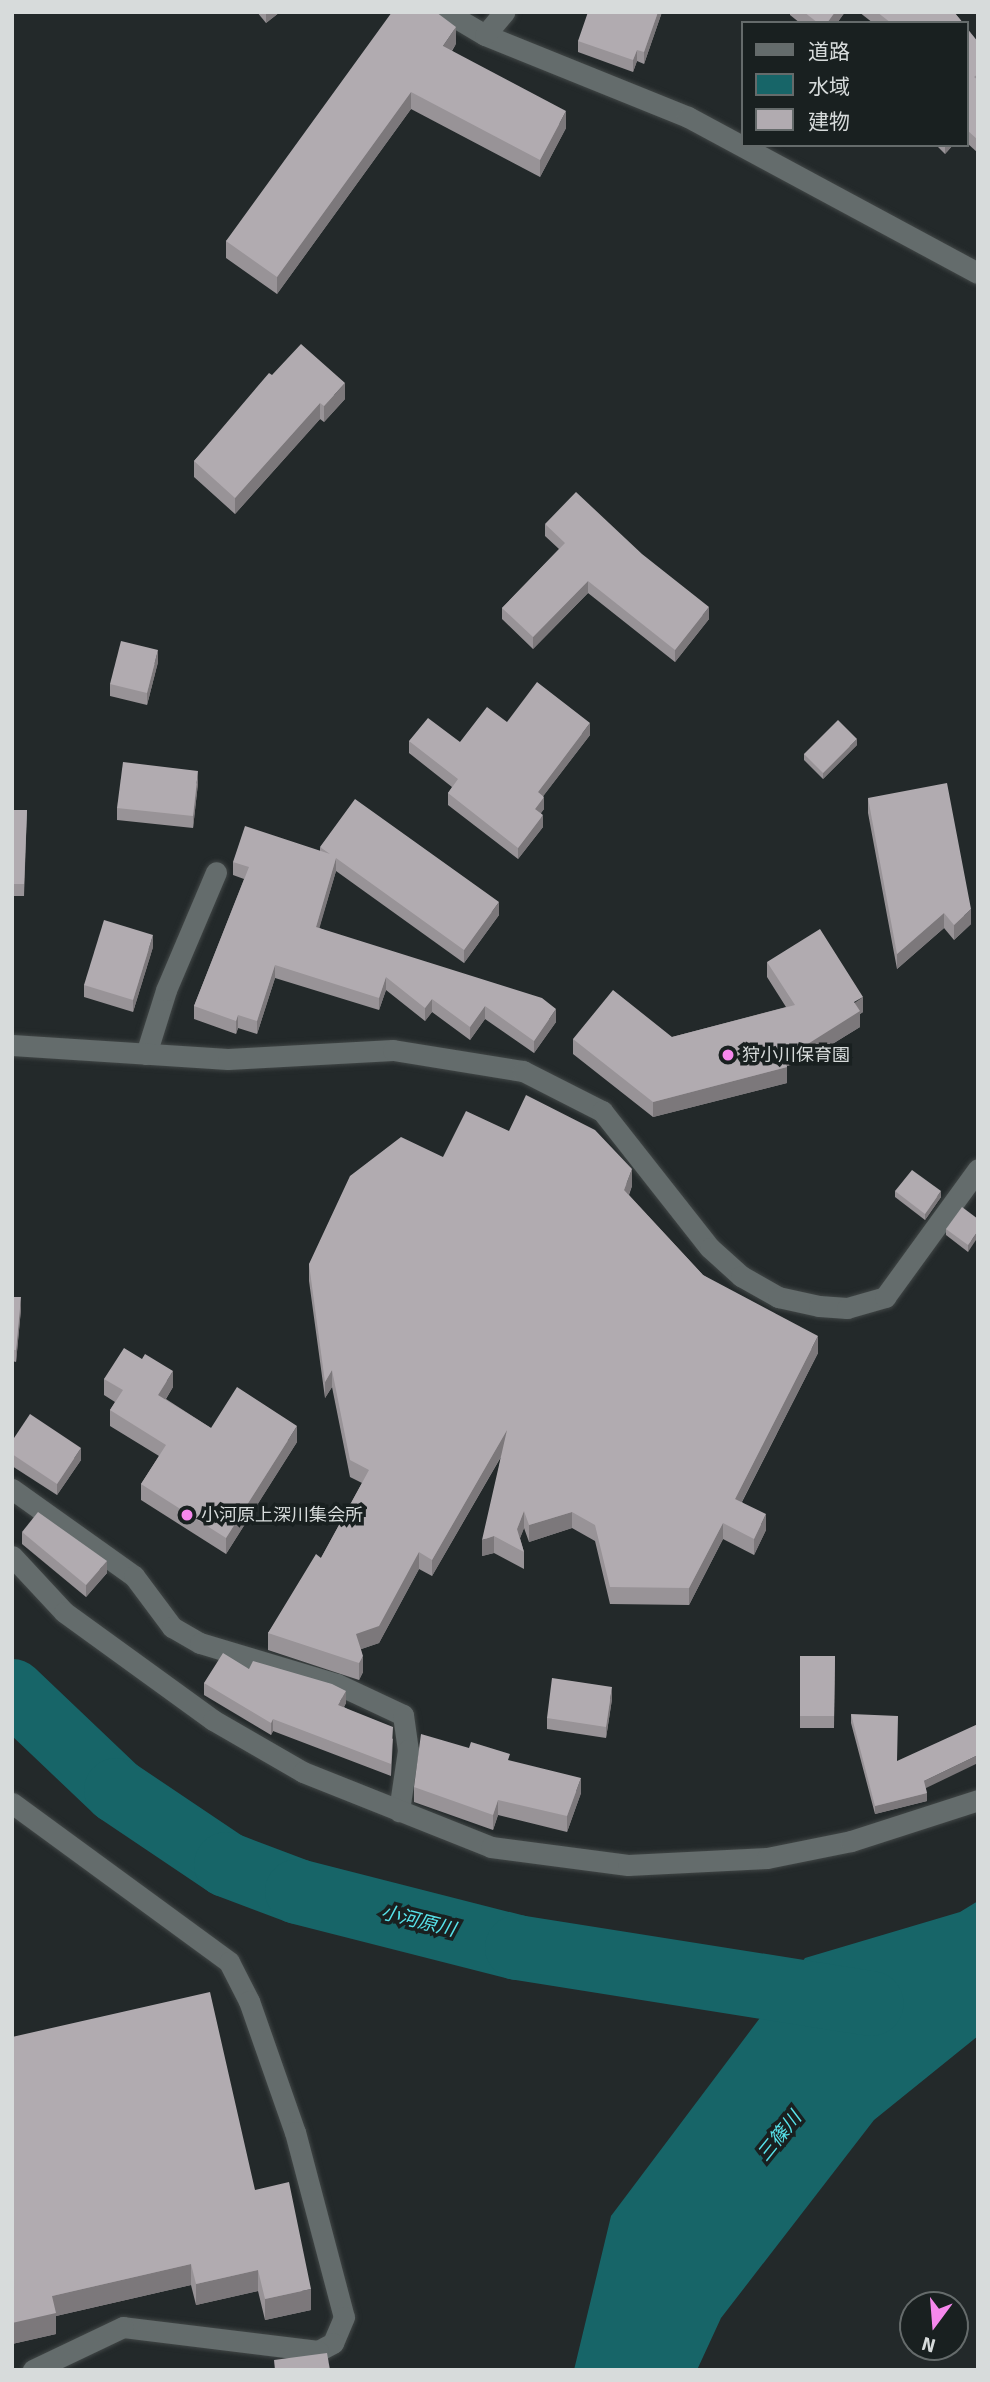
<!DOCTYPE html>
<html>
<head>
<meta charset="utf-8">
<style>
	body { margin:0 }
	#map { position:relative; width:990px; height:2382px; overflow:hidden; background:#23292a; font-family:Signika,"Noto Sans JP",sans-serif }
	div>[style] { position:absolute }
	.water>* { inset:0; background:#176568 }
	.river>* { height:65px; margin:-32.5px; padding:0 32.5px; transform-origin:32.5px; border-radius:32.5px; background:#176568 }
	.roads { filter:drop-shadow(0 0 2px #414646) drop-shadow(0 0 2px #414646) }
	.lane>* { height:21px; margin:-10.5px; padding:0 10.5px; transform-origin:10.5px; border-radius:10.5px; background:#646c6c }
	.street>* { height:21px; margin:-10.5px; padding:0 10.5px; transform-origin:10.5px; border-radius:10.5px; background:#646c6c }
	.wall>* { inset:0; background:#989397 }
	.shaded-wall>* { inset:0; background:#7c787b }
	.building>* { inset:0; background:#b1abb0 }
	.dots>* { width:19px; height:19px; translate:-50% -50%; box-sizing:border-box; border:4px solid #192020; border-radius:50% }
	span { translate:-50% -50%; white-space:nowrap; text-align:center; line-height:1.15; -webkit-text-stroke:7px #192020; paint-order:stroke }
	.poi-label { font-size:18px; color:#d7dbdb }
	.left { translate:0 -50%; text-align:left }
	.water-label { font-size:19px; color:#57e2ea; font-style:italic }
	.frame { position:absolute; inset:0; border:14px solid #d7dbdb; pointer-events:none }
	.legend { position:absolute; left:741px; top:21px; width:228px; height:126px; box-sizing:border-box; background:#192020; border:2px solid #656b6b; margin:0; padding:9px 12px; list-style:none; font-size:21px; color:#d7dbdb }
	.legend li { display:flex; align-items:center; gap:14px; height:35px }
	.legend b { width:35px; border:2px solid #656b6b }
	.north { position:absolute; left:899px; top:2291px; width:70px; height:70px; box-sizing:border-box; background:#192020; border:2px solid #656b6b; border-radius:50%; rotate:196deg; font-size:19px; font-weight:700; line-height:28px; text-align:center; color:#d7dbdb }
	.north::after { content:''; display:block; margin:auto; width:24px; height:32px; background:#f688ed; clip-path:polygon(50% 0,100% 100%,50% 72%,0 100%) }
</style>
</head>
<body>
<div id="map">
	<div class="water">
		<div style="clip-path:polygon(978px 1901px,978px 2036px,874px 2120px,721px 2318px,697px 2370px,574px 2370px,611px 2216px,805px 1958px,960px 1912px)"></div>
	</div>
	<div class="river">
		<div style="left:12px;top:1691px;width:144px;rotate:43.6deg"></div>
		<div style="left:116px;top:1790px;width:133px;rotate:33.9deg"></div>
		<div style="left:226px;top:1864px;width:76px;rotate:20.8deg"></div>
		<div style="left:297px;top:1891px;width:227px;rotate:14.3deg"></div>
		<div style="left:517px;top:1947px;width:358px;rotate:9deg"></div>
	</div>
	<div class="roads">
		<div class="lane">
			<div style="left:146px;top:1054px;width:67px;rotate:-72.6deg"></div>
			<div style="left:166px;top:990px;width:128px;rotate:-67deg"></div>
		</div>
		<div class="street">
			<div style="left:446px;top:12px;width:45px;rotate:30.5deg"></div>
			<div style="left:485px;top:35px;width:219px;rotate:22deg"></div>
			<div style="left:688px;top:117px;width:329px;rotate:28.3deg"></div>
			<div style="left:485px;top:35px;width:30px;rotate:-50deg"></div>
			<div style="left:12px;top:1045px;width:216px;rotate:3.7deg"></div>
			<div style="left:228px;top:1059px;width:165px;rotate:-3.1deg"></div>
			<div style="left:393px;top:1050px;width:132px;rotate:9.2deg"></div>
			<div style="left:523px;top:1071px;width:89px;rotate:26.9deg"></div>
			<div style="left:602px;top:1111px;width:174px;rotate:51.8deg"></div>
			<div style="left:710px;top:1248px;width:42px;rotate:42.1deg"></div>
			<div style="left:741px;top:1276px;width:43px;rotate:29.6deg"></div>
			<div style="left:778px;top:1297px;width:42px;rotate:12.4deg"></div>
			<div style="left:819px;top:1306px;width:28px;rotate:4deg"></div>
			<div style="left:847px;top:1308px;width:40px;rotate:-16deg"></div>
			<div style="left:885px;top:1297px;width:158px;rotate:-54deg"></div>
			<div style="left:12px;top:1489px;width:150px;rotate:35.5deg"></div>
			<div style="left:134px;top:1576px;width:64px;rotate:53.3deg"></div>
			<div style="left:172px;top:1627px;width:32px;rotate:30deg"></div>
			<div style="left:200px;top:1643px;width:143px;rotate:16.7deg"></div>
			<div style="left:337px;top:1684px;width:73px;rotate:25.2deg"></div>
			<div style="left:403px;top:1715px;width:35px;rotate:82deg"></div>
			<div style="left:408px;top:1750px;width:62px;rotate:98.4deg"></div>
			<div style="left:12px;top:1556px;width:76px;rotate:47.1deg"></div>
			<div style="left:64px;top:1612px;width:184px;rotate:35.9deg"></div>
			<div style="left:213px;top:1720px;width:104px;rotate:30deg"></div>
			<div style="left:303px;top:1772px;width:202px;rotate:21.7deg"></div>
			<div style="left:491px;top:1847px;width:138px;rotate:7.5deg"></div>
			<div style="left:628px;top:1865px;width:139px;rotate:-2.9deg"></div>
			<div style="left:767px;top:1858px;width:86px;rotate:-11.4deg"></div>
			<div style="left:851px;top:1841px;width:133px;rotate:-17.9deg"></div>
			<div style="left:12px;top:1803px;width:269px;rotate:36.2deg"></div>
			<div style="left:229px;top:1962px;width:44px;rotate:62.9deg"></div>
			<div style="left:249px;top:2001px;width:139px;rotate:70.7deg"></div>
			<div style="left:295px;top:2132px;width:191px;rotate:75.2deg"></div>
			<div style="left:344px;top:2317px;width:28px;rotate:113deg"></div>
			<div style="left:333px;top:2343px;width:17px;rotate:152deg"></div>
			<div style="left:318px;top:2351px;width:196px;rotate:-173deg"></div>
			<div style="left:123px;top:2327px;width:100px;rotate:154.5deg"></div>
		</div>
	</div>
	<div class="wall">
		<div style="clip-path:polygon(257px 12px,280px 12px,266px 23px)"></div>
		<div style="clip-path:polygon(662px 12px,644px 64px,637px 61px,633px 72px,578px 52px,578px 41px)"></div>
		<div style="clip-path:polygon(790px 12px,845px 12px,837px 23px,800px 23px,790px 15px)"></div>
		<div style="clip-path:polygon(859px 12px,954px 12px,963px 23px,873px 23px)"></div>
		<div style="clip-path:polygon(967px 28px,978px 42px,978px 153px,967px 143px)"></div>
		<div style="clip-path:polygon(456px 44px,452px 51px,566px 128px,540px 177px,411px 109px,277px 294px,226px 258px,226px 241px)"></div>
		<div style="clip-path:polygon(936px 145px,953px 145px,945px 154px)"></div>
		<div style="clip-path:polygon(272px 375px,345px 399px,324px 422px,320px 419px,235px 514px,194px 477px,194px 461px)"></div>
		<div style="clip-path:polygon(545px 524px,709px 619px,675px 662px,588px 593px,533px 649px,502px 619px,502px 608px,559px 549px,545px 536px)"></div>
		<div style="clip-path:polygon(158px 662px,147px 705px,110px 696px,110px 684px)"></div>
		<div style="clip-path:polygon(507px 722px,590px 735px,543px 796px,544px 809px,541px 813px,543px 827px,518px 859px,448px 805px,448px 793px,452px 787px,409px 753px,409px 741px,460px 742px)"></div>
		<div style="clip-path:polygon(857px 745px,823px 779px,804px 760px,804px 754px)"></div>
		<div style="clip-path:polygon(198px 783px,193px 828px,117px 820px,117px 808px)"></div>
		<div style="clip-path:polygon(868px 798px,971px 924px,954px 940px,944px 928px,897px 969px,868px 813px)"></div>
		<div style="clip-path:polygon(12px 810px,27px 810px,24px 896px,12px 896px)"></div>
		<div style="clip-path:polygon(320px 847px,499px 915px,464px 963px,336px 871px,319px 928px,556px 1022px,534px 1053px,485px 1019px,470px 1040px,432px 1012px,425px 1021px,386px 990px,379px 1010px,275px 978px,257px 1034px,238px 1028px,236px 1034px,194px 1019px,194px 1006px,244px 879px,233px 875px,233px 862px,320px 851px)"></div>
		<div style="clip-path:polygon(153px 947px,133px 1012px,84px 997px,84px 985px)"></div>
		<div style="clip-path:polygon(767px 962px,863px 1012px,860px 1014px,860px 1027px,803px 1062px,787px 1066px,787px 1083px,653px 1117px,573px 1054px,573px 1039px,672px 1037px,786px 1007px,767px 977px)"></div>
		<div style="clip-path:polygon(509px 1131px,632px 1186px,629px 1195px,703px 1275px,818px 1353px,742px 1502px,766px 1530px,754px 1555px,723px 1539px,689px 1605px,610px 1604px,595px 1541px,572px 1528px,529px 1542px,524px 1528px,520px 1538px,524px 1552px,524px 1569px,494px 1553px,482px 1556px,501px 1457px,432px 1576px,419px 1569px,379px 1643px,361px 1649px,363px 1672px,359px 1680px,268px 1650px,268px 1633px,321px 1558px,362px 1483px,350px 1477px,332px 1387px,325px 1398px,309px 1281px,309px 1264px,443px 1157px)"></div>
		<div style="clip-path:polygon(895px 1191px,941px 1197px,925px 1220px,895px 1197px)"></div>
		<div style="clip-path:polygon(978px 1219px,968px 1252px,946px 1235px,946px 1229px)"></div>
		<div style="clip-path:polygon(12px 1297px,21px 1309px,16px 1362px,12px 1361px)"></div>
		<div style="clip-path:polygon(142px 1359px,173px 1387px,166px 1399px,211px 1428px,297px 1442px,226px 1554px,141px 1500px,141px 1484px,159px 1456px,110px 1426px,110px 1410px,115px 1402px,104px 1395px,104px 1379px)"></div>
		<div style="clip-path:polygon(12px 1441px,81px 1460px,57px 1495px,12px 1466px)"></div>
		<div style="clip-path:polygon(22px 1532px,107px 1573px,86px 1597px,22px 1544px)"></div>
		<div style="clip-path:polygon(800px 1656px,835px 1656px,834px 1728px,800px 1728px)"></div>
		<div style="clip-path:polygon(249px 1669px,346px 1703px,344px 1707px,393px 1739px,391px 1776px,273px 1731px,271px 1735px,204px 1695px,204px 1683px)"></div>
		<div style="clip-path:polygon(612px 1699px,606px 1738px,547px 1729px,547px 1718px)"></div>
		<div style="clip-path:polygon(851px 1714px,897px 1761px,926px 1788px,927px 1801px,875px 1814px,851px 1723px)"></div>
		<div style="clip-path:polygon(510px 1761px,581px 1793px,567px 1832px,498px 1815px,493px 1830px,414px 1802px,414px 1787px)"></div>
		<div style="clip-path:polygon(12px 2037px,255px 2190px,311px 2310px,265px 2320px,258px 2291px,196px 2305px,191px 2285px,56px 2316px,56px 2334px,12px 2344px)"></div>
	</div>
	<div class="shaded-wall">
		<div style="clip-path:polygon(266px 12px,280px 12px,266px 23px)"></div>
		<div style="clip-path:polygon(658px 12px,662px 12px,644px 64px,644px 52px)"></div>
		<div style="clip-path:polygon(835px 12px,845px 12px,837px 23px,827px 23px)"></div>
		<div style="clip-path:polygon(456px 27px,456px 44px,443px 63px,443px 46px)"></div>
		<div style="clip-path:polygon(637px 50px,637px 61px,633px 72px,633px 60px)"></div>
		<div style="clip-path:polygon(411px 92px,411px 109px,277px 294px,277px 277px)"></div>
		<div style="clip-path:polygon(566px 111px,566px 128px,540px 177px,540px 160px)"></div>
		<div style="clip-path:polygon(945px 145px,953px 145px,945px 154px)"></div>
		<div style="clip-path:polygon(345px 383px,345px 399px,324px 422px,324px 406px)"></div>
		<div style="clip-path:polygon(320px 403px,320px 419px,235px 514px,235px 498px)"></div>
		<div style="clip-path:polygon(588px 581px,588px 593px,533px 649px,533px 637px)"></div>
		<div style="clip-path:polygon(709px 607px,709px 619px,675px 662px,675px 650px)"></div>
		<div style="clip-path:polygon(158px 650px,158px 662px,147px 705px,147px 693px)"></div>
		<div style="clip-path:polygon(590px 723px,590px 735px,538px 803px,538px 792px)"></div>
		<div style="clip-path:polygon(857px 739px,857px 745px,823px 779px,823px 773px)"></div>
		<div style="clip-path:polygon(198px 771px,198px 783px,193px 828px,193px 816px)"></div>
		<div style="clip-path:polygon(544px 797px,544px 809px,535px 820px,535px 809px)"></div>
		<div style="clip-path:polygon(543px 815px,543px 827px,518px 859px,518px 848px)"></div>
		<div style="clip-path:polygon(336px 858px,336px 871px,316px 940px,316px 927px)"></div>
		<div style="clip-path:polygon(499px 902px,499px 915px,464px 963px,464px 950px)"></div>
		<div style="clip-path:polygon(971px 909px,971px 924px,954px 940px,954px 925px)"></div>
		<div style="clip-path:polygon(944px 913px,944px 928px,897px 969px,897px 954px)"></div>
		<div style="clip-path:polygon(153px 935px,153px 947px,133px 1012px,133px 1000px)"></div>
		<div style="clip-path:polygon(275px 965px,275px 978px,257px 1034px,257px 1021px)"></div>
		<div style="clip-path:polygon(386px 977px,386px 990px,379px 1010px,379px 998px)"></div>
		<div style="clip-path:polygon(863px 997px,863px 1012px,860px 1014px,860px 1027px,803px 1062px,783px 1067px,783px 1052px)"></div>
		<div style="clip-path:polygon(432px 999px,432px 1012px,425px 1021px,425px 1008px)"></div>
		<div style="clip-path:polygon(485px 1006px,485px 1019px,470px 1040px,470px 1027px)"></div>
		<div style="clip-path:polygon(556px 1009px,556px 1022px,534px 1053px,534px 1041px)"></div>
		<div style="clip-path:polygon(238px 1015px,238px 1028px,236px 1034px,236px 1021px)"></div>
		<div style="clip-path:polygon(787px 1067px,787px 1083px,653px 1117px,653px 1102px)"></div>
		<div style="clip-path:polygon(632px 1169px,632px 1186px,624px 1206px,624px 1190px)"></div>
		<div style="clip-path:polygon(941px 1191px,941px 1197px,925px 1220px,925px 1214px)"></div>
		<div style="clip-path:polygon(978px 1231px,978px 1237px,968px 1252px,968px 1245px)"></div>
		<div style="clip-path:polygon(21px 1297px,21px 1309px,16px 1362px,16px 1350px)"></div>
		<div style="clip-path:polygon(818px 1336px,818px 1353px,735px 1515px,735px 1499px)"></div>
		<div style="clip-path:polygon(332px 1370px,332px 1387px,325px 1398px,325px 1382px)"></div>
		<div style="clip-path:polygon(173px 1371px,173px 1387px,158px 1411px,158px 1395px)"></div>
		<div style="clip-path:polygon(297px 1426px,297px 1442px,226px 1554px,226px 1538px)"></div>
		<div style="clip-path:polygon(507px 1430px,507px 1446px,432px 1576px,432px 1560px)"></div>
		<div style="clip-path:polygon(81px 1448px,81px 1460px,57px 1495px,57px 1484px)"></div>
		<div style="clip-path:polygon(524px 1511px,524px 1528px,517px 1546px,517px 1529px)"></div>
		<div style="clip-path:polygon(572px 1512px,572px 1528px,529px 1542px,529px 1525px)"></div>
		<div style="clip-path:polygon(766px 1514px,766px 1530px,754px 1555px,754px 1539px)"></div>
		<div style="clip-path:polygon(723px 1523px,723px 1539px,689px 1605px,689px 1588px)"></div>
		<div style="clip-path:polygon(494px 1536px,494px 1553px,482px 1556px,482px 1540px)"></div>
		<div style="clip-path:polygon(419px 1552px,419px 1569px,379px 1643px,356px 1651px,356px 1634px)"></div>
		<div style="clip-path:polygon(107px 1561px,107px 1573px,86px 1597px,86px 1585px)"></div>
		<div style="clip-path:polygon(363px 1656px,363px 1672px,359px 1680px,359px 1663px)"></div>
		<div style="clip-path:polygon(612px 1687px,612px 1699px,606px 1738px,606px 1727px)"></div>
		<div style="clip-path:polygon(346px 1691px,346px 1703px,338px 1717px,338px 1705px)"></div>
		<div style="clip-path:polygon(273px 1719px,273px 1731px,271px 1735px,271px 1723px)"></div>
		<div style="clip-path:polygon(978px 1755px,978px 1763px,924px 1789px,924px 1781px)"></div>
		<div style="clip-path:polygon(581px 1778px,581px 1793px,567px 1832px,567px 1816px)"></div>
		<div style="clip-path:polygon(927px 1793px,927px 1801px,875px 1814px,875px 1806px)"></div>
		<div style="clip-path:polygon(498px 1800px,498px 1815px,493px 1830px,493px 1815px)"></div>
		<div style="clip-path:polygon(191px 2264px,191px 2285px,56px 2316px,56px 2334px,12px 2344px,12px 2323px,52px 2296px)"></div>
		<div style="clip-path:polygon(258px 2270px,258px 2291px,196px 2305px,196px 2284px)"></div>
		<div style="clip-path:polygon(311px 2289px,311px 2310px,265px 2320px,265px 2299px)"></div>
	</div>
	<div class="building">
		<div style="clip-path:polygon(392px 12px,436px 12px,456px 27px,443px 46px,566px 111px,540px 160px,411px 92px,277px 277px,226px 241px)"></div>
		<div style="clip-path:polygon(588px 12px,658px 12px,644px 52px,637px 50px,633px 60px,578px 41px)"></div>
		<div style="clip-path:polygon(804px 12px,835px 12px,827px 23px,818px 23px)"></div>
		<div style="clip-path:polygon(877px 12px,954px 12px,963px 23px,891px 23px)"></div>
		<div style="clip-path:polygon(967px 29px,978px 42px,978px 74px,974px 77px,978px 80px,978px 140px,967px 130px)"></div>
		<div style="clip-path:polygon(301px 344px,345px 383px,324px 406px,320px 403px,235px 498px,194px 461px,269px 373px,272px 375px)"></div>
		<div style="clip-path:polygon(576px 492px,642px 554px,709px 607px,675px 650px,588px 581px,533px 637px,502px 608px,565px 543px,545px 524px)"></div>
		<div style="clip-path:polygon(121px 641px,158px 650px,147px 693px,110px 684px)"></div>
		<div style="clip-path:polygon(537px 682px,590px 723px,538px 792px,544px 797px,535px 809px,543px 815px,518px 848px,448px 793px,458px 779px,409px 741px,428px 718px,460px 742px,487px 707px,507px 722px)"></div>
		<div style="clip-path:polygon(838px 720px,857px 739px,823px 773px,804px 754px)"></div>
		<div style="clip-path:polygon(123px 762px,198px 771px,193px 816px,117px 808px)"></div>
		<div style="clip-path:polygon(947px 783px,971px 909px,954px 925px,944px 913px,897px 954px,868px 798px)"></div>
		<div style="clip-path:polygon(355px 799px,499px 902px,464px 950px,336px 858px,316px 927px,542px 998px,556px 1009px,534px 1041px,485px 1006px,470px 1027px,432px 999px,425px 1008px,386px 977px,379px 998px,275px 965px,257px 1021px,238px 1015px,236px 1021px,194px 1006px,249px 867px,233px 862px,245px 826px,330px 854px,320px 847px)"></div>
		<div style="clip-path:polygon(12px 810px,27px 810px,24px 884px,12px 884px)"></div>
		<div style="clip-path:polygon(104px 920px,153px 935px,133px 1000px,84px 985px)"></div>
		<div style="clip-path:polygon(820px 929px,863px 997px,854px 1002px,860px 1011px,803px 1047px,783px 1052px,787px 1067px,653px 1102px,573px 1039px,613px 990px,672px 1037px,795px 1005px,767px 962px)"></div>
		<div style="clip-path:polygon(526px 1095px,595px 1130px,632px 1169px,624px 1190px,703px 1275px,818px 1336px,735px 1499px,766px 1514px,754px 1539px,723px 1523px,689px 1588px,610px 1587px,595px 1525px,572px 1512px,529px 1525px,524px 1511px,517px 1529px,524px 1552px,494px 1536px,482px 1540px,507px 1430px,432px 1560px,419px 1552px,379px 1626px,356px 1634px,363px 1656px,359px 1663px,268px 1633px,316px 1554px,321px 1558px,369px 1470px,350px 1460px,332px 1370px,325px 1382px,309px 1264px,350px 1176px,401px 1137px,443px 1157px,466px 1111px,509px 1131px)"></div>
		<div style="clip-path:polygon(912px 1170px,941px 1191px,925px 1214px,895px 1191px)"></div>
		<div style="clip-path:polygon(962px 1207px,978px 1219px,978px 1231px,968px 1245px,946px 1229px)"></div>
		<div style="clip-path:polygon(12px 1297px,21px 1297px,16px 1350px,12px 1350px)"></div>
		<div style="clip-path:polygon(124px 1348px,142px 1359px,145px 1354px,173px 1371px,158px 1395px,211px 1428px,237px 1387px,297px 1426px,226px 1538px,141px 1484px,166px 1445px,110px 1410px,123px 1390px,104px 1379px)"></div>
		<div style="clip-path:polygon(30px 1414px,81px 1448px,57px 1484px,12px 1454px,12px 1441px)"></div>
		<div style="clip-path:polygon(38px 1512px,107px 1561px,86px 1585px,22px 1532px)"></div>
		<div style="clip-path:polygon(223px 1653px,249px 1669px,253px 1661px,332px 1684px,346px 1691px,338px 1705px,393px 1727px,391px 1764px,273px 1719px,271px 1723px,204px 1683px)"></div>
		<div style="clip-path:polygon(800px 1656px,835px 1656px,834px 1716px,800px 1716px)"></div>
		<div style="clip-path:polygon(552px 1678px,612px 1687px,606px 1727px,547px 1718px)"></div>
		<div style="clip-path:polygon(851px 1714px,898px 1716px,897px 1761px,978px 1724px,978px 1755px,924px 1781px,927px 1793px,875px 1806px)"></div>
		<div style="clip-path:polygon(421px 1734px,469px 1748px,471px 1742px,510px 1754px,508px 1760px,581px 1778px,567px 1816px,498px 1800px,493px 1815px,414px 1787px)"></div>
		<div style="clip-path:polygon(210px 1992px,255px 2190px,289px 2182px,311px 2289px,265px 2299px,258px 2270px,196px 2284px,191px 2264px,52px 2296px,56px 2313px,12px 2323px,12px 2037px)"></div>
		<div style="clip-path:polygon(327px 2353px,330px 2370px,275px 2370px,274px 2360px)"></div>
	</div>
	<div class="dots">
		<div style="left:728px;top:1055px;background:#f688ed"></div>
		<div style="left:187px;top:1515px;background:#f688ed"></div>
	</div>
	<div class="poi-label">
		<span class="left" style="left:742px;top:1055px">狩小川保育園</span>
		<span class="left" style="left:201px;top:1515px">小河原上深川集会所</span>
	</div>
	<div class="water-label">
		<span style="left:418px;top:1922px;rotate:14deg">小河原川</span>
		<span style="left:780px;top:2137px;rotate:-51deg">三篠川</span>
	</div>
	<div class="frame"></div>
	<ul class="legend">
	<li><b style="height:9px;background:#646c6c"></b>道路</li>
	<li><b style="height:19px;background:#176568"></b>水域</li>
	<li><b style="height:19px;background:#b1abb0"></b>建物</li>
	</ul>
	<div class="north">N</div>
</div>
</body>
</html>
